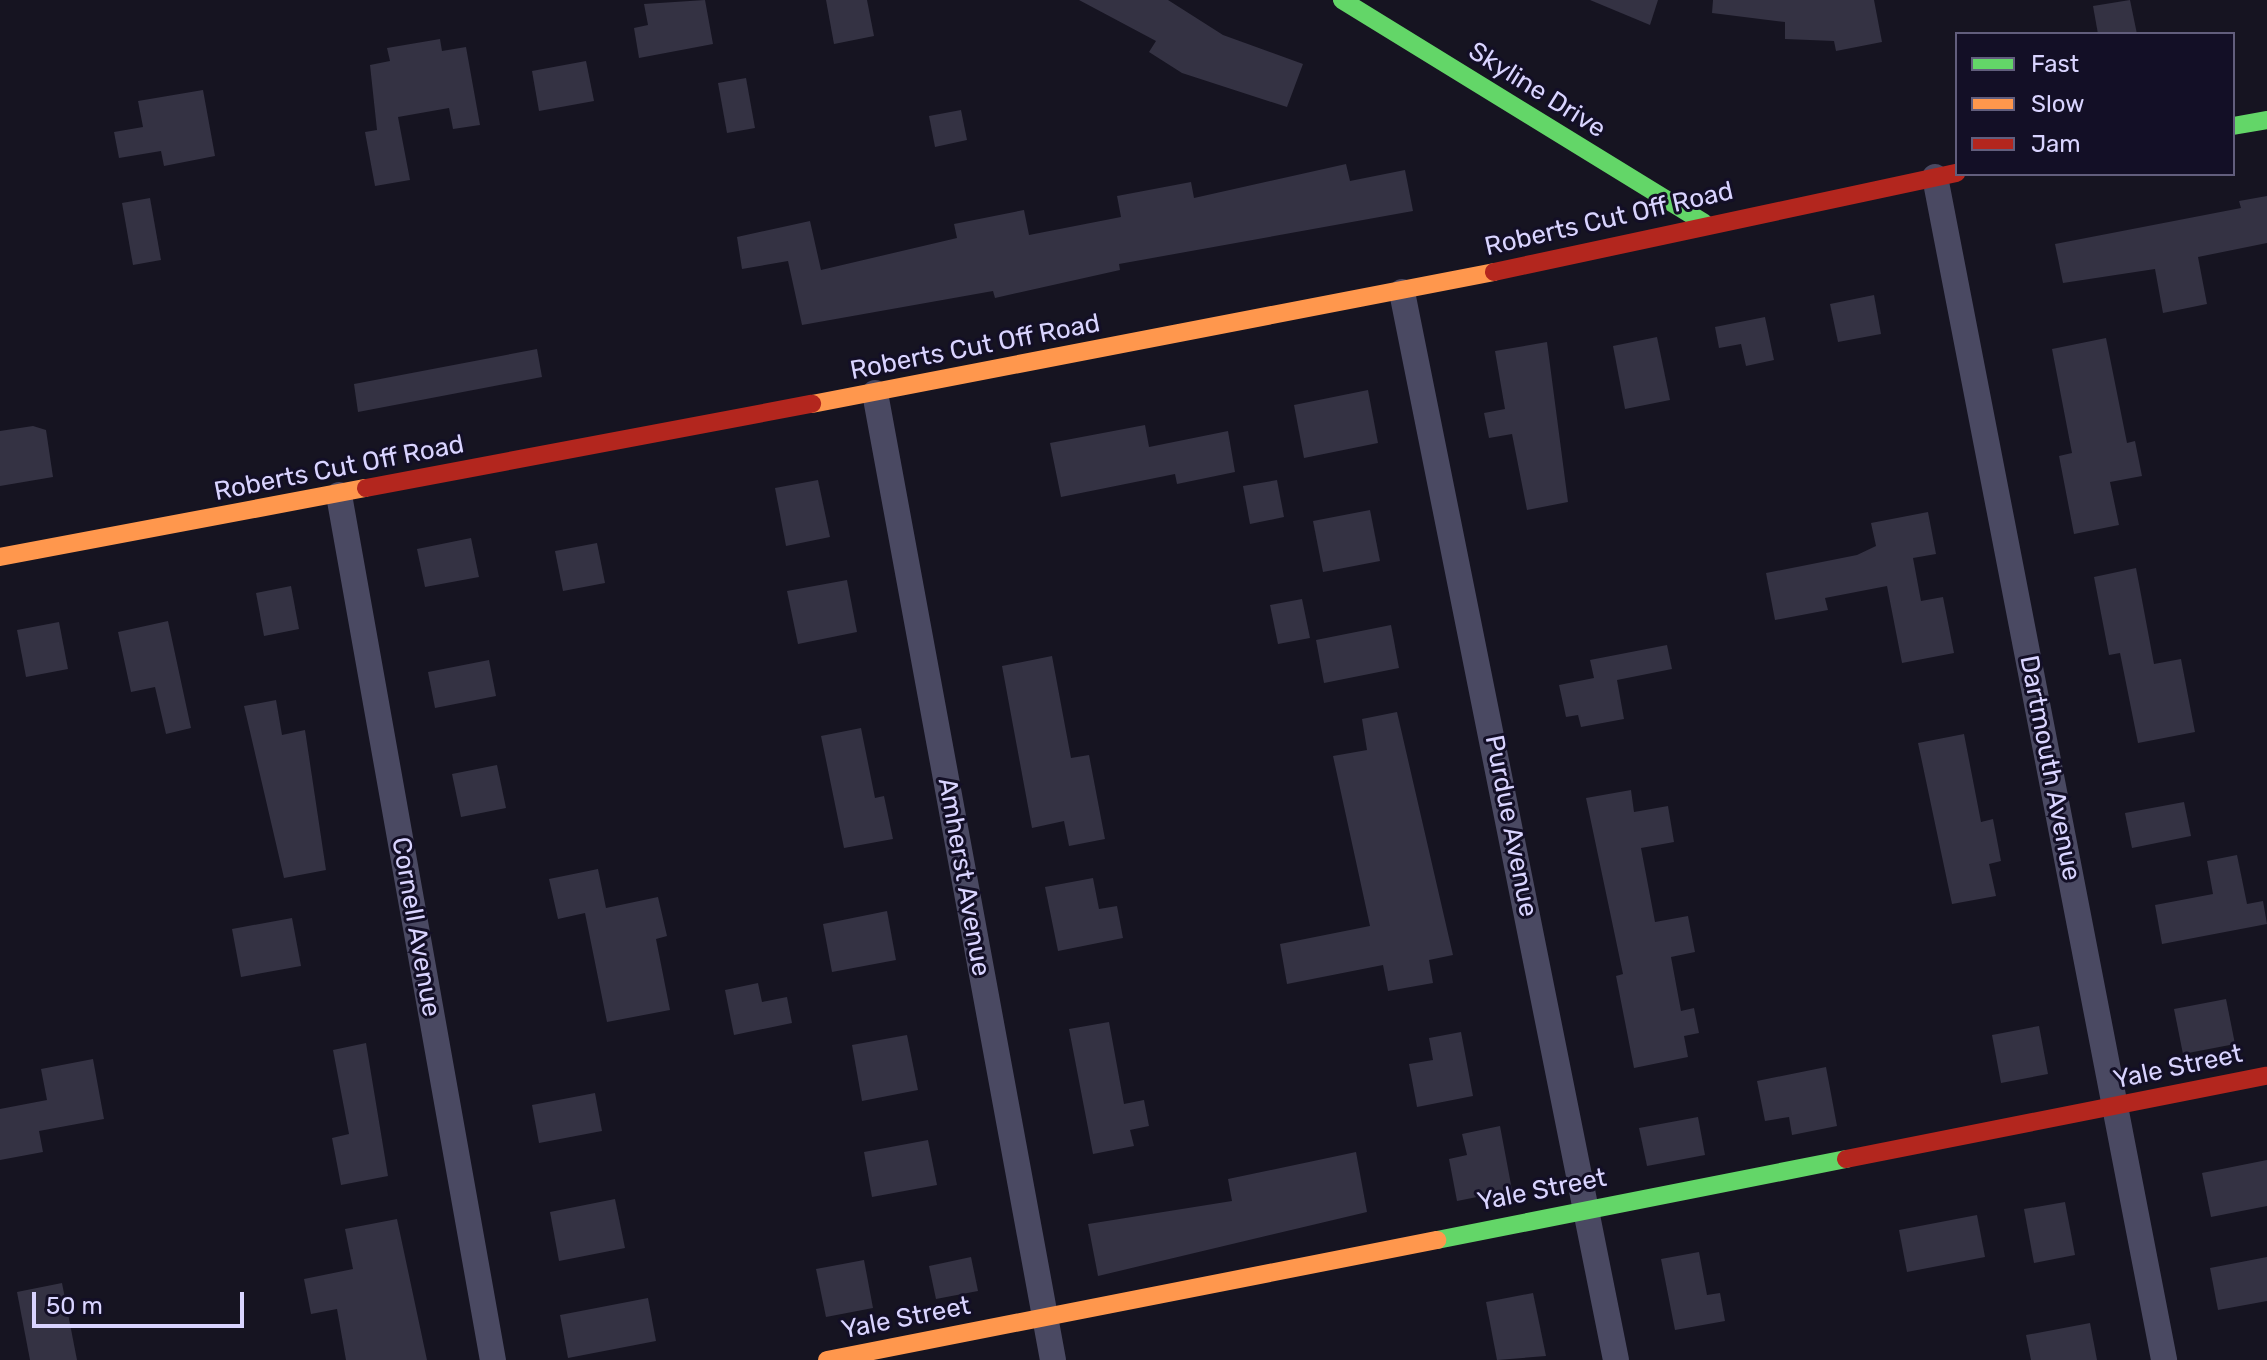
<!DOCTYPE html>
<html>
<head>
<meta charset="utf-8">
<style>
	body { margin:0 }
	#map { position:relative; width:2267px; height:1360px; overflow:hidden; background:#161421; font-family:Rubik,sans-serif }
	div>[style] { position:absolute }
	.building>* { inset:0; background:#343243 }
	.street>* { height:26px; margin:-13px; padding:0 13px; transform-origin:13px; border-radius:13px; background:#4a4962 }
	.fast>* { height:18px; margin:-9px; padding:0 9px; transform-origin:9px; border-radius:9px; background:#63d668 }
	.slow>* { height:18px; margin:-9px; padding:0 9px; transform-origin:9px; border-radius:9px; background:#ff974d }
	.jam>* { height:18px; margin:-9px; padding:0 9px; transform-origin:9px; border-radius:9px; background:#b3261e }
	span { translate:-50% -50%; white-space:nowrap; text-align:center; line-height:1.15; -webkit-text-stroke:6px #130f26; paint-order:stroke }
	.street-label { font-size:26px; color:#d9d4ff }
	.legend { position:absolute; left:1955px; top:32px; width:280px; height:144px; box-sizing:border-box; background:#130f26; border:2px solid #625e7d; margin:0; padding:10px 14px; list-style:none; font-size:24px; color:#d9d4ff }
	.legend li { display:flex; align-items:center; gap:16px; height:40px }
	.legend b { width:40px; border:2px solid #625e7d }
	.scale { position:absolute; left:32px; top:1292px; width:212px; height:36px; box-sizing:border-box; border:4px solid #d9d4ff; border-top:0; padding-left:10px; font-size:24px; line-height:28px; white-space:nowrap; color:#d9d4ff; -webkit-text-stroke:6px #130f26; paint-order:stroke }
</style>
</head>
<body>
<div id="map">
	<div class="building">
		<div style="clip-path:polygon(705px 0,713px 44px,639px 58px,634px 28px,648px 25px,644px 4px)"></div>
		<div style="clip-path:polygon(826px 0,867px 0,874px 36px,834px 44px)"></div>
		<div style="clip-path:polygon(1079px 0,1168px 0,1223px 35px,1303px 64px,1287px 107px,1182px 73px,1149px 52px,1156px 41px)"></div>
		<div style="clip-path:polygon(1590px 0,1658px 0,1650px 25px)"></div>
		<div style="clip-path:polygon(1713px 0,1874px 0,1882px 42px,1836px 51px,1834px 41px,1785px 39px,1785px 22px,1712px 13px)"></div>
		<div style="clip-path:polygon(2130px 0,2137px 34px,2098px 34px,2093px 6px)"></div>
		<div style="clip-path:polygon(440px 39px,442px 51px,466px 47px,480px 125px,453px 129px,449px 108px,398px 117px,410px 180px,375px 186px,365px 132px,377px 130px,370px 65px,390px 61px,387px 48px)"></div>
		<div style="clip-path:polygon(586px 61px,594px 101px,539px 111px,532px 71px)"></div>
		<div style="clip-path:polygon(746px 78px,755px 128px,727px 133px,718px 83px)"></div>
		<div style="clip-path:polygon(203px 90px,215px 156px,164px 166px,161px 151px,119px 158px,114px 132px,143px 127px,138px 101px)"></div>
		<div style="clip-path:polygon(961px 110px,967px 140px,935px 147px,929px 116px)"></div>
		<div style="clip-path:polygon(1346px 164px,1350px 181px,1405px 170px,1413px 211px,1119px 264px,1120px 270px,995px 298px,993px 291px,802px 325px,788px 261px,742px 269px,737px 237px,810px 221px,821px 270px,957px 238px,954px 224px,1024px 210px,1029px 235px,1121px 217px,1117px 196px,1191px 182px,1194px 198px)"></div>
		<div style="clip-path:polygon(2267px 196px,2267px 243px,2198px 257px,2207px 304px,2163px 313px,2155px 269px,2063px 283px,2055px 244px,2241px 208px,2239px 201px)"></div>
		<div style="clip-path:polygon(150px 198px,161px 260px,133px 265px,122px 203px)"></div>
		<div style="clip-path:polygon(1874px 295px,1881px 334px,1838px 342px,1830px 304px)"></div>
		<div style="clip-path:polygon(1765px 317px,1774px 360px,1746px 366px,1741px 344px,1719px 348px,1715px 327px)"></div>
		<div style="clip-path:polygon(1657px 337px,1670px 400px,1625px 409px,1613px 346px)"></div>
		<div style="clip-path:polygon(2106px 338px,2127px 443px,2135px 441px,2142px 476px,2110px 482px,2119px 525px,2074px 534px,2059px 456px,2072px 453px,2052px 349px)"></div>
		<div style="clip-path:polygon(1547px 342px,1568px 502px,1527px 510px,1512px 434px,1489px 438px,1484px 413px,1505px 409px,1495px 351px)"></div>
		<div style="clip-path:polygon(537px 349px,542px 377px,358px 412px,354px 384px)"></div>
		<div style="clip-path:polygon(1368px 390px,1378px 443px,1304px 458px,1294px 405px)"></div>
		<div style="clip-path:polygon(1145px 425px,1149px 447px,1228px 431px,1235px 472px,1177px 484px,1175px 474px,1061px 497px,1050px 443px)"></div>
		<div style="clip-path:polygon(33px 426px,46px 430px,53px 477px,0 486px,0 431px)"></div>
		<div style="clip-path:polygon(818px 480px,830px 537px,786px 546px,775px 488px)"></div>
		<div style="clip-path:polygon(1277px 480px,1284px 517px,1250px 524px,1243px 486px)"></div>
		<div style="clip-path:polygon(1370px 510px,1380px 561px,1323px 572px,1313px 521px)"></div>
		<div style="clip-path:polygon(1928px 512px,1936px 554px,1913px 558px,1921px 601px,1943px 597px,1954px 653px,1902px 663px,1887px 586px,1825px 598px,1828px 610px,1775px 620px,1766px 573px,1857px 555px,1876px 546px,1871px 523px)"></div>
		<div style="clip-path:polygon(471px 538px,479px 577px,425px 587px,417px 549px)"></div>
		<div style="clip-path:polygon(597px 543px,605px 583px,563px 591px,555px 551px)"></div>
		<div style="clip-path:polygon(2136px 568px,2154px 664px,2181px 659px,2195px 732px,2138px 743px,2120px 653px,2109px 655px,2094px 577px)"></div>
		<div style="clip-path:polygon(847px 580px,857px 632px,798px 644px,787px 591px)"></div>
		<div style="clip-path:polygon(291px 586px,299px 629px,264px 636px,256px 593px)"></div>
		<div style="clip-path:polygon(1302px 599px,1310px 638px,1278px 644px,1270px 605px)"></div>
		<div style="clip-path:polygon(168px 621px,191px 728px,166px 734px,155px 687px,131px 692px,118px 632px)"></div>
		<div style="clip-path:polygon(59px 622px,68px 669px,26px 677px,17px 630px)"></div>
		<div style="clip-path:polygon(1391px 625px,1399px 668px,1324px 683px,1316px 640px)"></div>
		<div style="clip-path:polygon(1667px 645px,1672px 669px,1617px 680px,1624px 719px,1581px 727px,1578px 715px,1566px 717px,1559px 685px,1594px 678px,1590px 660px)"></div>
		<div style="clip-path:polygon(1052px 656px,1071px 758px,1089px 755px,1105px 839px,1069px 846px,1064px 821px,1032px 828px,1002px 666px)"></div>
		<div style="clip-path:polygon(489px 660px,496px 696px,435px 708px,428px 672px)"></div>
		<div style="clip-path:polygon(276px 700px,282px 735px,305px 730px,326px 870px,284px 878px,244px 706px)"></div>
		<div style="clip-path:polygon(1397px 712px,1453px 955px,1429px 960px,1433px 983px,1388px 991px,1383px 965px,1287px 984px,1280px 944px,1370px 926px,1333px 756px,1367px 750px,1362px 719px)"></div>
		<div style="clip-path:polygon(861px 728px,875px 798px,884px 796px,893px 839px,844px 848px,821px 736px)"></div>
		<div style="clip-path:polygon(1964px 734px,1981px 822px,1993px 819px,2001px 861px,1989px 864px,1996px 896px,1952px 904px,1918px 743px)"></div>
		<div style="clip-path:polygon(497px 765px,506px 808px,461px 817px,452px 774px)"></div>
		<div style="clip-path:polygon(1631px 790px,1634px 812px,1668px 806px,1674px 842px,1641px 848px,1655px 922px,1688px 916px,1695px 952px,1671px 957px,1681px 1011px,1694px 1008px,1699px 1033px,1684px 1036px,1688px 1057px,1634px 1068px,1616px 976px,1623px 974px,1586px 798px)"></div>
		<div style="clip-path:polygon(2184px 802px,2191px 836px,2132px 848px,2125px 813px)"></div>
		<div style="clip-path:polygon(2237px 855px,2247px 904px,2263px 901px,2267px 924px,2162px 944px,2155px 905px,2213px 894px,2207px 861px)"></div>
		<div style="clip-path:polygon(598px 869px,606px 908px,658px 897px,667px 936px,656px 939px,670px 1010px,607px 1022px,585px 913px,558px 919px,549px 879px)"></div>
		<div style="clip-path:polygon(1093px 878px,1099px 909px,1117px 906px,1123px 938px,1058px 951px,1045px 887px)"></div>
		<div style="clip-path:polygon(887px 911px,896px 960px,832px 972px,823px 924px)"></div>
		<div style="clip-path:polygon(292px 918px,301px 966px,241px 977px,232px 929px)"></div>
		<div style="clip-path:polygon(758px 983px,762px 1002px,787px 997px,792px 1023px,734px 1035px,725px 990px)"></div>
		<div style="clip-path:polygon(2226px 999px,2235px 1044px,2183px 1054px,2174px 1009px)"></div>
		<div style="clip-path:polygon(1109px 1022px,1124px 1104px,1144px 1100px,1149px 1126px,1130px 1130px,1134px 1146px,1093px 1154px,1069px 1029px)"></div>
		<div style="clip-path:polygon(2039px 1026px,2048px 1074px,2001px 1083px,1992px 1035px)"></div>
		<div style="clip-path:polygon(1461px 1032px,1473px 1096px,1417px 1107px,1409px 1064px,1433px 1060px,1429px 1038px)"></div>
		<div style="clip-path:polygon(907px 1035px,918px 1090px,862px 1101px,852px 1045px)"></div>
		<div style="clip-path:polygon(366px 1043px,388px 1176px,341px 1185px,332px 1138px,349px 1134px,333px 1050px)"></div>
		<div style="clip-path:polygon(93px 1059px,104px 1119px,39px 1131px,43px 1152px,0 1160px,0 1109px,47px 1100px,41px 1069px)"></div>
		<div style="clip-path:polygon(1826px 1067px,1837px 1126px,1792px 1135px,1789px 1117px,1765px 1121px,1757px 1081px)"></div>
		<div style="clip-path:polygon(595px 1093px,602px 1131px,539px 1143px,532px 1105px)"></div>
		<div style="clip-path:polygon(1698px 1117px,1705px 1155px,1647px 1166px,1639px 1128px)"></div>
		<div style="clip-path:polygon(1500px 1126px,1512px 1190px,1457px 1201px,1449px 1159px,1467px 1155px,1462px 1134px)"></div>
		<div style="clip-path:polygon(928px 1140px,937px 1185px,872px 1197px,864px 1152px)"></div>
		<div style="clip-path:polygon(1356px 1152px,1367px 1212px,1098px 1276px,1088px 1224px,1232px 1201px,1228px 1179px)"></div>
		<div style="clip-path:polygon(2267px 1160px,2267px 1206px,2211px 1217px,2202px 1173px)"></div>
		<div style="clip-path:polygon(615px 1199px,625px 1248px,559px 1261px,550px 1212px)"></div>
		<div style="clip-path:polygon(2065px 1202px,2075px 1255px,2034px 1263px,2024px 1209px)"></div>
		<div style="clip-path:polygon(1977px 1215px,1985px 1257px,1907px 1272px,1899px 1230px)"></div>
		<div style="clip-path:polygon(397px 1219px,427px 1360px,346px 1360px,337px 1309px,311px 1314px,304px 1279px,353px 1269px,345px 1229px)"></div>
		<div style="clip-path:polygon(1699px 1252px,1707px 1295px,1720px 1293px,1725px 1321px,1675px 1330px,1661px 1259px)"></div>
		<div style="clip-path:polygon(971px 1257px,978px 1291px,936px 1299px,929px 1266px)"></div>
		<div style="clip-path:polygon(2267px 1257px,2267px 1301px,2218px 1310px,2210px 1268px)"></div>
		<div style="clip-path:polygon(864px 1260px,873px 1308px,826px 1317px,816px 1269px)"></div>
		<div style="clip-path:polygon(62px 1283px,77px 1360px,30px 1360px,17px 1292px)"></div>
		<div style="clip-path:polygon(1533px 1293px,1546px 1356px,1497px 1360px,1486px 1302px)"></div>
		<div style="clip-path:polygon(648px 1298px,656px 1341px,568px 1358px,560px 1315px)"></div>
		<div style="clip-path:polygon(2090px 1323px,2097px 1360px,2031px 1360px,2026px 1335px)"></div>
	</div>
	<div class="street">
		<div style="left:1935px;top:177px;width:1205px;rotate:79.04deg"></div>
		<div style="left:1402px;top:292px;width:1089px;rotate:78.67deg"></div>
		<div style="left:875px;top:393px;width:983px;rotate:79.57deg"></div>
		<div style="left:339px;top:495px;width:879px;rotate:79.91deg"></div>
	</div>
	<div class="fast">
		<div style="left:1342px;top:0;width:425px;rotate:31.6deg"></div>
		<div style="left:2233px;top:126px;width:35px;rotate:-10deg"></div>
		<div style="left:1437px;top:1240px;width:417px;rotate:-11.2deg"></div>
	</div>
	<div class="slow">
		<div style="left:812px;top:404px;width:695px;rotate:-10.95deg"></div>
		<div style="left:0;top:557px;width:372px;rotate:-10.7deg"></div>
		<div style="left:827px;top:1360px;width:622px;rotate:-11.13deg"></div>
	</div>
	<div class="jam">
		<div style="left:1494px;top:272px;width:473px;rotate:-12.1deg"></div>
		<div style="left:366px;top:488px;width:454px;rotate:-10.7deg"></div>
		<div style="left:1846px;top:1159px;width:429px;rotate:-11.2deg"></div>
	</div>
	<div class="street-label">
		<span style="left:1537px;top:90px;rotate:32deg">Skyline Drive</span>
		<span style="left:1609px;top:219px;rotate:-13deg">Roberts Cut Off Road</span>
		<span style="left:975px;top:347px;rotate:-11deg">Roberts Cut Off Road</span>
		<span style="left:339px;top:468px;rotate:-11deg">Roberts Cut Off Road</span>
		<span style="left:2050px;top:768px;rotate:79deg">Dartmouth Avenue</span>
		<span style="left:1511px;top:826px;rotate:79deg">Purdue Avenue</span>
		<span style="left:964px;top:877px;rotate:80deg">Amherst Avenue</span>
		<span style="left:416px;top:927px;rotate:80deg">Cornell Avenue</span>
		<span style="left:2178px;top:1067px;rotate:-12deg">Yale Street</span>
		<span style="left:1542px;top:1190px;rotate:-11deg">Yale Street</span>
		<span style="left:906px;top:1318px;rotate:-11deg">Yale Street</span>
	</div>
	<ul class="legend">
	<li><b style="height:10px;background:#63d668"></b>Fast</li>
	<li><b style="height:10px;background:#ff974d"></b>Slow</li>
	<li><b style="height:10px;background:#b3261e"></b>Jam</li>
	</ul>
	<div class="scale">50 m</div>
</div>
</body>
</html>
